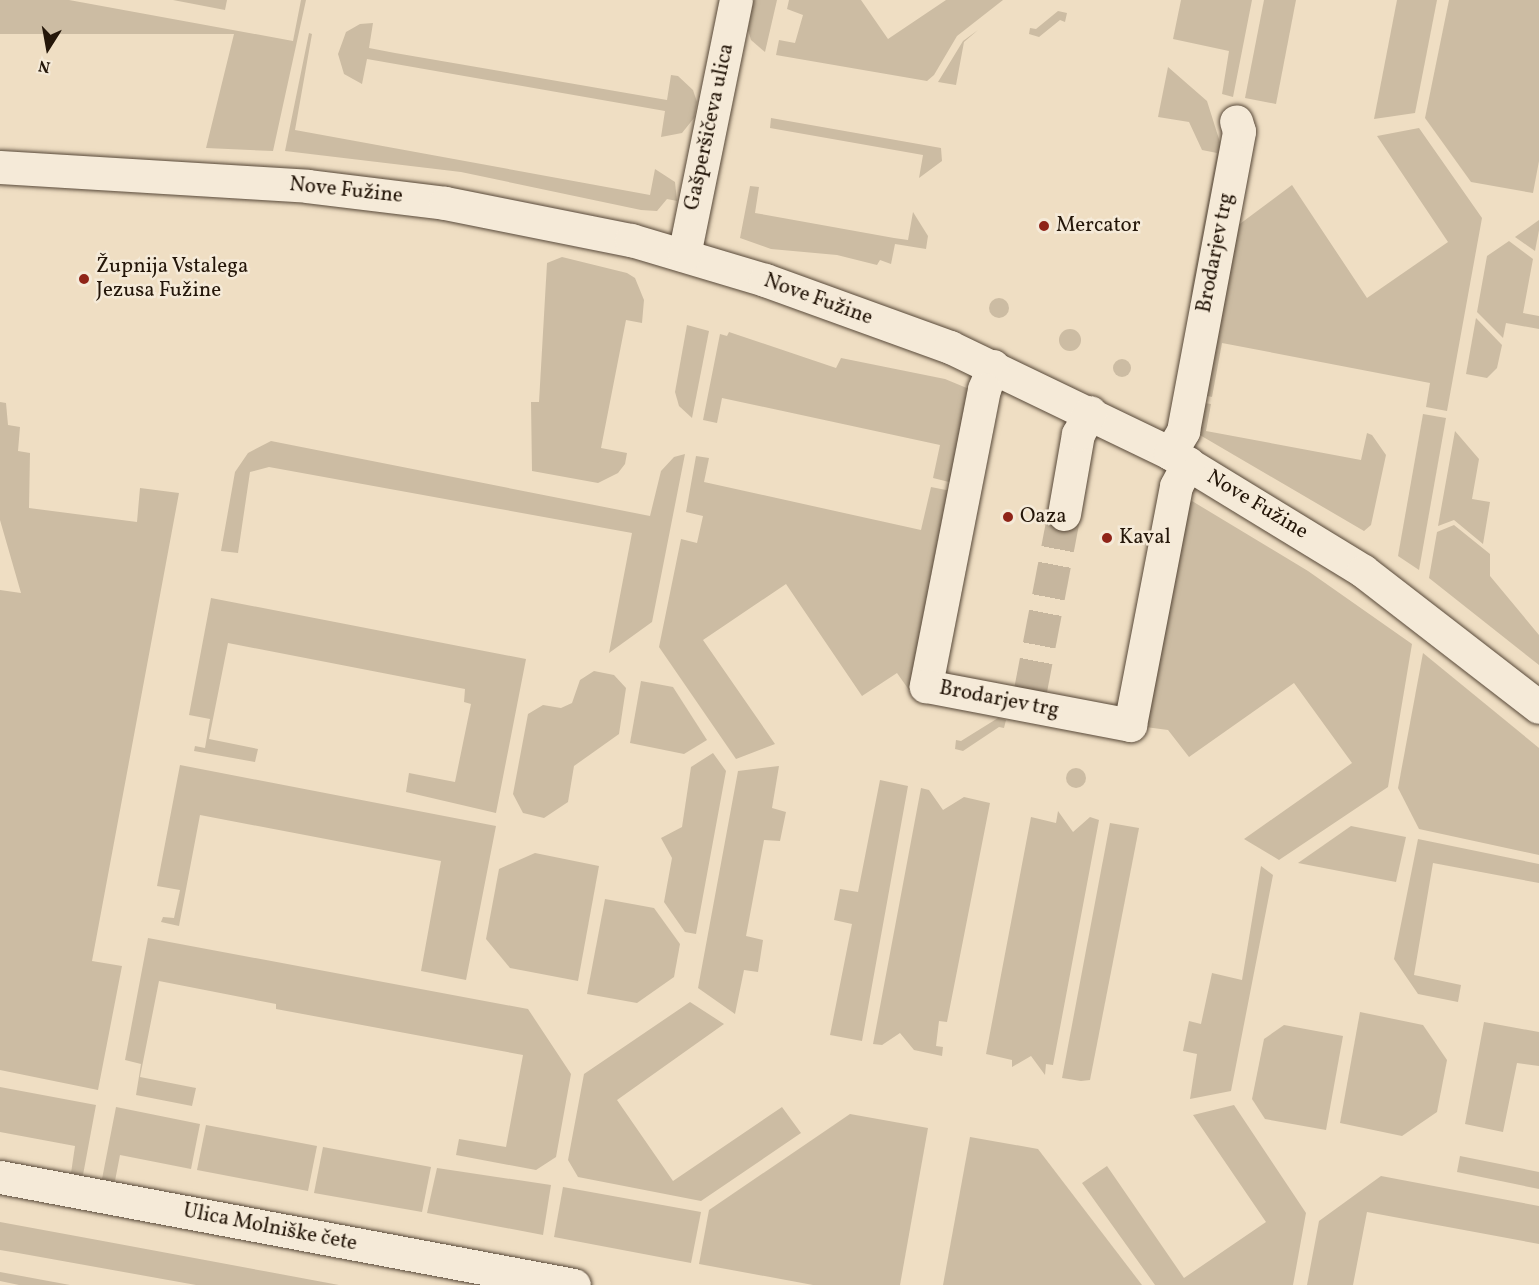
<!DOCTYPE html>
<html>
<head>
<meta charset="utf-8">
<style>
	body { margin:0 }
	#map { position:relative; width:1539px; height:1285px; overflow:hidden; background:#efdec3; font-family:Vollkorn,serif }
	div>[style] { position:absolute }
	.green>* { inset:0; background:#ccbca3 }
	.round { border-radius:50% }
	.minor-tunnel>* { height:33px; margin-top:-16.5px; transform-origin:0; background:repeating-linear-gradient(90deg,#c6b69e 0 33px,transparent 0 49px) }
	.roads { filter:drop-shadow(0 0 2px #574838) drop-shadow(0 0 2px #574838) }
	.minor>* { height:33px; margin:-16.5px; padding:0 16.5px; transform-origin:16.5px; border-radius:16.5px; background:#f5ead8 }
	.dots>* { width:16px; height:16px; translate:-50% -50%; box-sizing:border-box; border:3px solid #f5ead8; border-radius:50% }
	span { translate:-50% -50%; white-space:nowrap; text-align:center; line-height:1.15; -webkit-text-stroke:5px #f5ead8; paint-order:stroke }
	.street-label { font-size:21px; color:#241609 }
	.poi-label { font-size:21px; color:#241609 }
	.left { translate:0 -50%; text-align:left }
	.north { position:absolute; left:18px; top:18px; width:60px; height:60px; -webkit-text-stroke:4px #f5ead8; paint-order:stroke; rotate:191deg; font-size:16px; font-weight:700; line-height:24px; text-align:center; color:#241609 }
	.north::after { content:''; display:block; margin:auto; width:21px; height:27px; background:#241609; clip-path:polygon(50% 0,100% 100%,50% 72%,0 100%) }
</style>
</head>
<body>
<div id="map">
	<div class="green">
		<div style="clip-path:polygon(0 0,69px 0,293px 41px,301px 0,306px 0,273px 151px,206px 148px,234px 34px,0 34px)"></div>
		<div style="clip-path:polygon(173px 0,227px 0,225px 10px)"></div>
		<div style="clip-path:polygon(753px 0,777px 0,765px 52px,751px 40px,748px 30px)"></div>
		<div style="clip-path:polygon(789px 0,861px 0,888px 39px,946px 0,1003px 0,957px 36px,934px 75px,927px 81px,776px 55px,779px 40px,795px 43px,803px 15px,787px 9px)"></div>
		<div style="clip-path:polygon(1181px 0,1252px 0,1233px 97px,1222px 94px,1229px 51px,1173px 39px)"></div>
		<div style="clip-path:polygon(1264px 0,1296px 0,1276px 104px,1245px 98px)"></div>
		<div style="clip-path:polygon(1397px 0,1437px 0,1415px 113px,1374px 119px)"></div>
		<div style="clip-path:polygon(1449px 0,1539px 0,1539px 161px,1533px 193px,1471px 182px,1425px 118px)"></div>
		<div style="clip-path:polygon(1058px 11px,1067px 13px,1065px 22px,1060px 20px,1039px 37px,1029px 34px,1030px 28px,1036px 29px)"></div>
		<div style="clip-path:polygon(373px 23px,369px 48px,395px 53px,667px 100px,671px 75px,678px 76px,693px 90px,697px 102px,694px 118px,682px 133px,661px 137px,665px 111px,367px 59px,362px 84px,344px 74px,338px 54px,346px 32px,360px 24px)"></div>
		<div style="clip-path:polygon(978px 30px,964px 42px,956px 85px,938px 82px,963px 41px)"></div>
		<div style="clip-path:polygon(309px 33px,312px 34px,295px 130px,650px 195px,655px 169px,675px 182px,677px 201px,667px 199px,657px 211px,641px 210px,461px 172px,285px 151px)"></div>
		<div style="clip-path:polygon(1168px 67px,1207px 101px,1224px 155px,1187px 361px,1191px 290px,1217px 153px,1202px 150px,1189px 122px,1158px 117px)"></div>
		<div style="clip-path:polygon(771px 118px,941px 148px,942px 161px,919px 178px,923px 155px,770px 128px)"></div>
		<div style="clip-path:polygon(1419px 128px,1482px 218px,1447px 411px,1426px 407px,1430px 383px,1222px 343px,1212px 397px,1198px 394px,1229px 232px,1292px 185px,1367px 298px,1448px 242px,1377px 136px)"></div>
		<div style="clip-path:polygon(750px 186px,759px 187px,755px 213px,894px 238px,908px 240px,913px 212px,928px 236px,926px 249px,895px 244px,891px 264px,880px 260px,877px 265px,837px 255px,771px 249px,740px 238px)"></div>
		<div style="clip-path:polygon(1539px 220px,1539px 230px,1535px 251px,1515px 237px)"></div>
		<div style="clip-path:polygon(1509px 241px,1533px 259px,1523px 313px,1539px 316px,1539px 329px,1506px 323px,1503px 338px,1477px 312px,1487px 256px)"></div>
		<div style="clip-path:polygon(562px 257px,627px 273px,635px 278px,644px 300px,642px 323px,626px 320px,601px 448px,627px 453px,625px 464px,618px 473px,598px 483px,532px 471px,531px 402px,539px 402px,547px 263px)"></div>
		<div class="round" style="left:989px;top:298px;width:20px;height:20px"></div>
		<div style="clip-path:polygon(1476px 318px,1502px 345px,1497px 368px,1487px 378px,1466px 374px)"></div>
		<div style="clip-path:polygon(687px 325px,709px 331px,692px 418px,679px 406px,675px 392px)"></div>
		<div class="round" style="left:1059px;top:329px;width:22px;height:22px"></div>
		<div style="clip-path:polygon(729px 332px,836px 368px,841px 358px,945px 379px,974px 391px,957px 484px,933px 478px,940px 445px,722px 398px,717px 423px,703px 420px,720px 334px,727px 336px)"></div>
		<div class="round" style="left:1113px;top:359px;width:18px;height:18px"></div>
		<div style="clip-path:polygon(0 402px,6px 403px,8px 425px,20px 427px,18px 451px,30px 453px,29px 508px,137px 522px,140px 488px,179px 493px,92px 961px,122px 966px,98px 1090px,0 1070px,0 590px,21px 593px,0 520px)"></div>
		<div style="clip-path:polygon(1197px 402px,1211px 404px,1206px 431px,1361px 460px,1367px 433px,1372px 435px,1386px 455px,1371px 525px,1364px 531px,1193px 431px)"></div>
		<div style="clip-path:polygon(1423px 414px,1446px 418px,1419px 570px,1398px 556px)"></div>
		<div style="clip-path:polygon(1455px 431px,1479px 459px,1472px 499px,1490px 502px,1483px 544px,1454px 520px,1438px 526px)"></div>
		<div style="clip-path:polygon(271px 441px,650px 516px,661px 471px,674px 457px,685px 454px,652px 622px,609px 653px,632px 533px,269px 467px,250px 472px,238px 553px,221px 551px,235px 472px,248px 453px)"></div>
		<div style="clip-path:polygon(696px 456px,709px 458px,704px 482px,921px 530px,931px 487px,956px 492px,920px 684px,909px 690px,897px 673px,862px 696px,786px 584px,703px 640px,775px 744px,736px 759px,659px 647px,681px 539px,697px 543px,703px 516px,686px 512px)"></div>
		<div style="clip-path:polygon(1192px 501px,1308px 571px,1412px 644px,1388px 787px,1279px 860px,1244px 839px,1352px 763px,1294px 683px,1189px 757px,1168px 730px,1138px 726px,1179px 509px)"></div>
		<div style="clip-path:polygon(1454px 525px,1490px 554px,1490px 576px,1539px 635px,1539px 665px,1429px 578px,1437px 532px)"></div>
		<div style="clip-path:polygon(211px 598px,526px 659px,496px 813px,406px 792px,409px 773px,455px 782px,471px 704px,464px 702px,465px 689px,228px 643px,209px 739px,258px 749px,255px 762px,194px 751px,195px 746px,205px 748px,210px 719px,189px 715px)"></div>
		<div style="clip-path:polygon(1423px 653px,1539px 748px,1539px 855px,1419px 829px,1398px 788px)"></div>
		<div style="clip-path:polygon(594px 671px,614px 675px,626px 688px,619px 734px,574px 766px,568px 802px,544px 818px,523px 813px,513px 794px,528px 714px,543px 705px,561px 708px,572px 703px,580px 680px)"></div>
		<div style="clip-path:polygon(641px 681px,673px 687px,707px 740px,684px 754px,630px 743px)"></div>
		<div style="clip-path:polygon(998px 718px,1006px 720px,1004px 728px,999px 727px,963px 751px,955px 749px,956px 740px,961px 741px)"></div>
		<div style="clip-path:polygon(713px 753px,726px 771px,696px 934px,685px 932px,664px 902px,672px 858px,661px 838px,682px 827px,691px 767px)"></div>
		<div style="clip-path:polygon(180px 765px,496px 826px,466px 980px,421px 971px,441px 861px,200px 815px,179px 926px,161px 922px,163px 917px,174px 918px,180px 890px,157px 886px)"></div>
		<div style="clip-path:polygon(779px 766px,772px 808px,786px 812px,780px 841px,764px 840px,746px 936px,763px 940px,758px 972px,744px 970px,735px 1014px,698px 988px,738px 771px)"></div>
		<div class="round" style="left:1066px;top:768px;width:20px;height:20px"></div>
		<div style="clip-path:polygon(880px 780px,908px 786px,862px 1041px,830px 1035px,852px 924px,834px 920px,840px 889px,858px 892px)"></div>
		<div style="clip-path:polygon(921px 788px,929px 790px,943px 810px,964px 797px,990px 803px,947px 1022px,939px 1021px,936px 1046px,943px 1047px,942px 1056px,914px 1050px,900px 1033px,882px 1045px,873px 1044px)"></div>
		<div style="clip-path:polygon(1058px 811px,1073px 832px,1090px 817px,1099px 820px,1053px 1065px,1046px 1064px,1045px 1075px,1031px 1056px,1012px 1067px,1012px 1060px,986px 1054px,1031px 817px,1056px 823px)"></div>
		<div style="clip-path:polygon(1110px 823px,1139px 828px,1090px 1080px,1081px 1081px,1062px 1078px)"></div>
		<div style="clip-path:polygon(1351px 826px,1406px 837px,1396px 882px,1298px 863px)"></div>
		<div style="clip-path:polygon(1418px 839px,1539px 864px,1539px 883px,1433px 863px,1414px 975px,1461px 985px,1458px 1002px,1418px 994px,1394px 959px)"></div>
		<div style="clip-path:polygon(535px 853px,599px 866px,578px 981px,510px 968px,486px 939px,499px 869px)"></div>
		<div style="clip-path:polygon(1261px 866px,1273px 875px,1231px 1091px,1190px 1099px,1197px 1054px,1183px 1051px,1189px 1021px,1201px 1024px,1212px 973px,1242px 980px)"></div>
		<div style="clip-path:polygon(605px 899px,654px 908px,680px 944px,674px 977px,637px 1003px,587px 994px)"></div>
		<div style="clip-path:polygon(148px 938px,528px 1009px,571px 1074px,556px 1157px,536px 1170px,456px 1155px,459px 1139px,506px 1147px,523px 1055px,276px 1009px,276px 1004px,159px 981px,140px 1077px,196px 1088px,192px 1106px,136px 1095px,141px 1064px,125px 1060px)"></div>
		<div style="clip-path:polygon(690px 1002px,724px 1024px,617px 1100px,673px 1181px,782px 1107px,801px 1133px,701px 1201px,578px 1177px,568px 1160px,584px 1074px)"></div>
		<div style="clip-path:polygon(1360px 1012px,1423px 1025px,1447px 1060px,1437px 1112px,1402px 1136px,1340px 1123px)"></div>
		<div style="clip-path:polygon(1484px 1022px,1539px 1032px,1539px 1066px,1517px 1063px,1503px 1132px,1465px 1124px)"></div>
		<div style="clip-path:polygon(1284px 1025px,1343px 1036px,1326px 1130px,1265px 1119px,1252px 1099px,1264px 1039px)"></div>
		<div style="clip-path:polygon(0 1087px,96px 1105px,83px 1175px,71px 1173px,75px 1146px,0 1132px)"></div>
		<div style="clip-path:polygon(1234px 1105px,1306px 1213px,1293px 1285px,1155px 1285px,1082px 1183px,1107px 1166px,1184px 1278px,1266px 1222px,1193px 1115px)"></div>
		<div style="clip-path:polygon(116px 1107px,200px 1124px,191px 1169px,120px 1155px,115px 1181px,102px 1179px)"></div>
		<div style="clip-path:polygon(850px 1114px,928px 1128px,900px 1285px,813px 1285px,699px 1264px,709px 1210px)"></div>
		<div style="clip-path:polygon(206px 1125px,317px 1146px,308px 1191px,197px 1170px)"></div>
		<div style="clip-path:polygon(970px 1137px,1038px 1149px,1142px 1285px,943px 1285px)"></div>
		<div style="clip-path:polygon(323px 1147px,431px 1167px,422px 1212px,314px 1193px)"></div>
		<div style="clip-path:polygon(1460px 1156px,1539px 1172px,1539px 1189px,1457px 1172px)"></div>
		<div style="clip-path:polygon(437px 1168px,551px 1185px,543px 1235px,427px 1213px)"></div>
		<div style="clip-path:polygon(1381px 1176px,1539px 1206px,1539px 1244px,1367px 1212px,1353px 1285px,1307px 1285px,1319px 1221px)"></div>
		<div style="clip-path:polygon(563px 1187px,701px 1212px,691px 1263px,554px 1237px)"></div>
		<div style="clip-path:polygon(0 1222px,103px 1241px,339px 1285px,196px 1285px,18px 1253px,0 1250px)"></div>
		<div style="clip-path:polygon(0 1272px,70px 1285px,19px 1285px,0 1281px)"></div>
	</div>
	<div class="minor-tunnel">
		<div style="left:1030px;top:693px;width:182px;rotate:-79.2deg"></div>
	</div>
	<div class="roads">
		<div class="minor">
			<div style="left:0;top:167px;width:308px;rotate:3.5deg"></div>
			<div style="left:307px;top:186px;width:139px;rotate:7deg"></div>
			<div style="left:445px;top:203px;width:190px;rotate:11.3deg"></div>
			<div style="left:631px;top:240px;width:140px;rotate:16.6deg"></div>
			<div style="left:765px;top:280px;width:197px;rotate:19.9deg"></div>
			<div style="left:950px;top:347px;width:244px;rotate:25.7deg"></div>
			<div style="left:1170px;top:453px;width:226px;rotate:31.4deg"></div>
			<div style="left:1363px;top:571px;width:222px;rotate:37.7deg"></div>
			<div style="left:684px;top:255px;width:260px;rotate:-78.5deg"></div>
			<div style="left:993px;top:366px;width:25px;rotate:111deg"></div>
			<div style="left:984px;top:389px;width:303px;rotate:101.1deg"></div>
			<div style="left:926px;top:686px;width:208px;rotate:10.8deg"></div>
			<div style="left:1130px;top:725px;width:243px;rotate:-79.1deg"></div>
			<div style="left:1176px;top:486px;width:26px;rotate:-62deg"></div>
			<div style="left:1170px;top:453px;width:26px;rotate:-59deg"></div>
			<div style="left:1183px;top:431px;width:305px;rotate:-79.4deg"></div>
			<div style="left:1239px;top:131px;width:10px;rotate:-107deg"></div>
			<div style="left:1064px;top:514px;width:81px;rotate:-80.1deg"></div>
			<div style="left:1078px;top:434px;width:25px;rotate:-61deg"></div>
			<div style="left:0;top:1177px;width:584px;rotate:10.66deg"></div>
		</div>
	</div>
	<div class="dots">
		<div style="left:1044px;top:226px;background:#8f2418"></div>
		<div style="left:84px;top:279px;background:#8f2418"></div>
		<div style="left:1008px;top:517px;background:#8f2418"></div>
		<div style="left:1107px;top:538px;background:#8f2418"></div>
	</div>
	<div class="street-label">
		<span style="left:710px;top:127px;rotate:-78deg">Gašperšičeva ulica</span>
		<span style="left:346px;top:191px;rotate:6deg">Nove Fužine</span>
		<span style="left:1216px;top:253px;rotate:-79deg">Brodarjev trg</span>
		<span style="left:818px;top:300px;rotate:20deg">Nove Fužine</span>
		<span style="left:1257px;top:505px;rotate:31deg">Nove Fužine</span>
		<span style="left:999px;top:700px;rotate:11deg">Brodarjev trg</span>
		<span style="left:270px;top:1228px;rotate:11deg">Ulica Molniške čete</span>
	</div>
	<div class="poi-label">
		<span class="left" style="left:1056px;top:226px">Mercator</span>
		<span class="left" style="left:96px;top:279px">Župnija Vstalega<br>Jezusa Fužine</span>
		<span class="left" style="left:1020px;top:517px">Oaza</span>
		<span class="left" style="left:1119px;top:538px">Kaval</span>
	</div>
	<div class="north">N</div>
</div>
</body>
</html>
